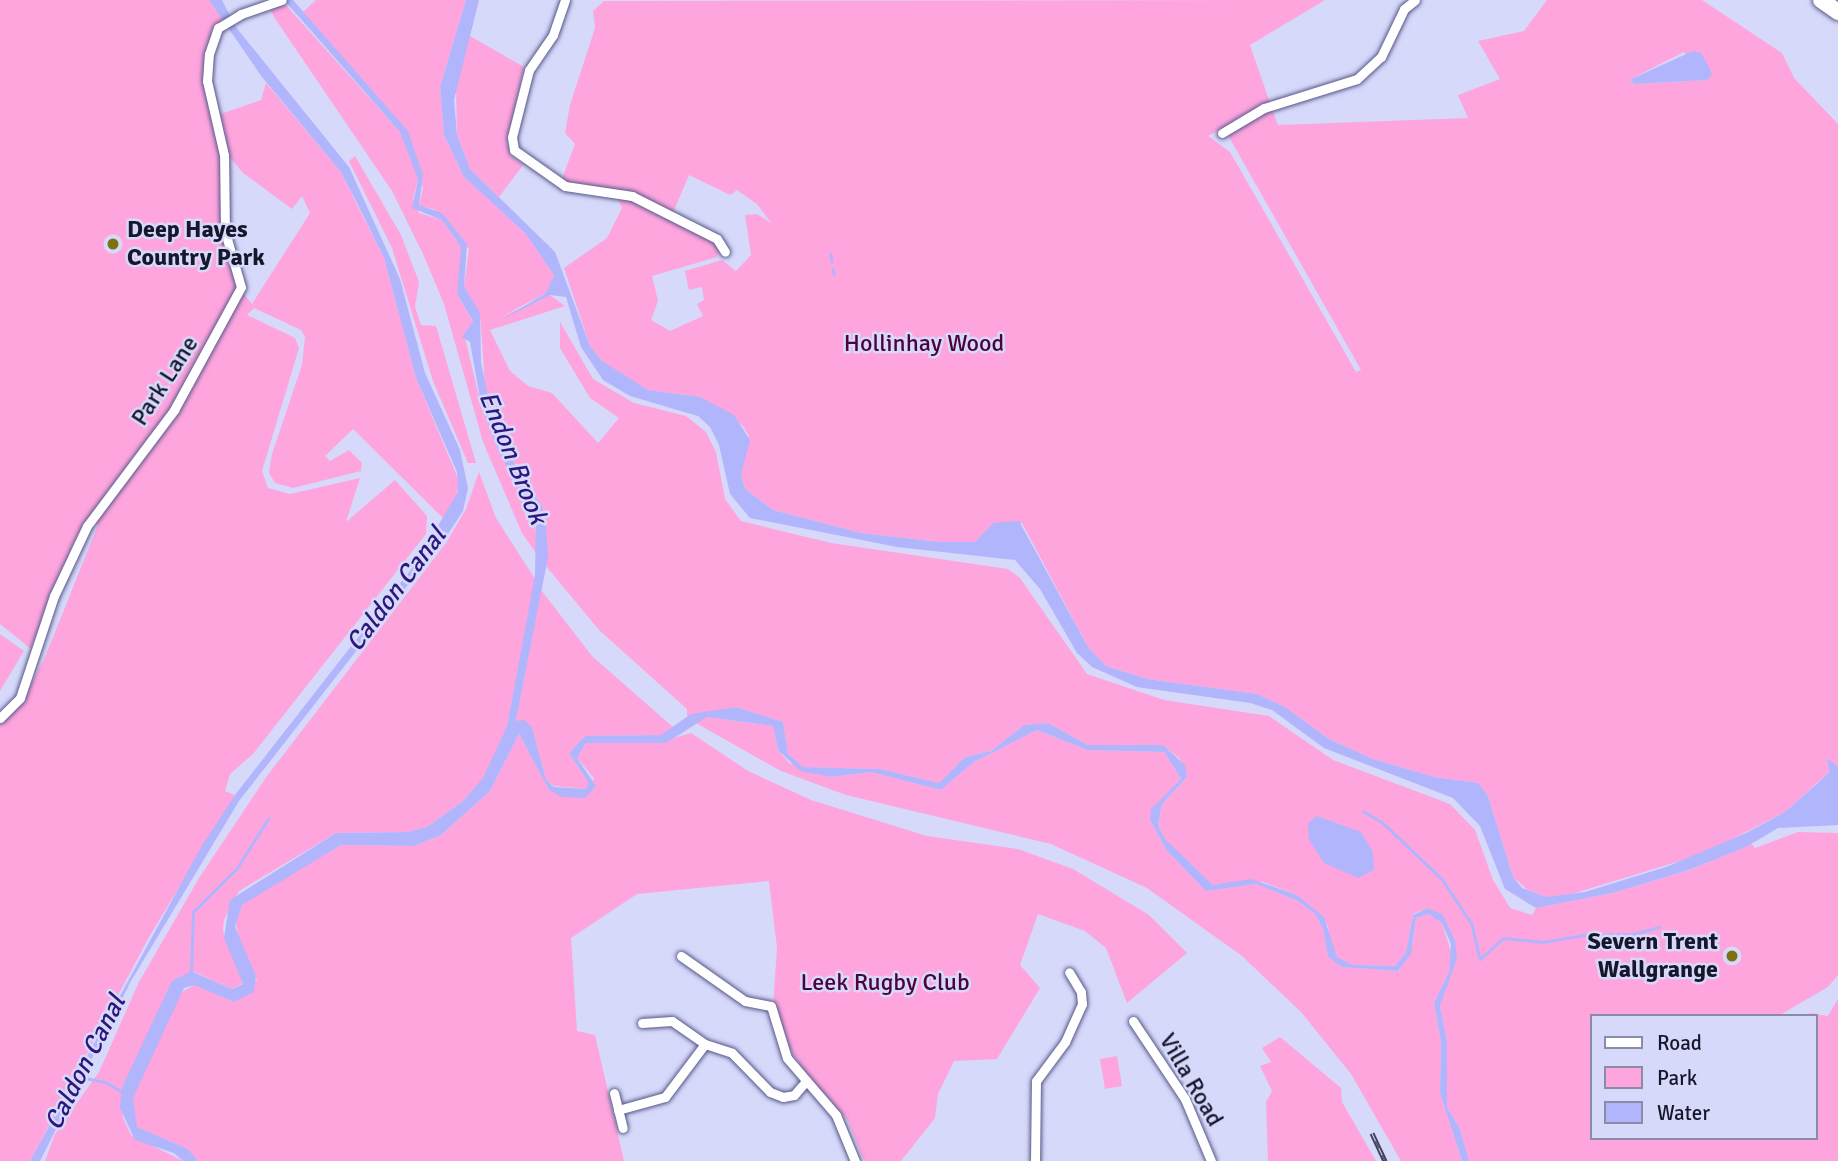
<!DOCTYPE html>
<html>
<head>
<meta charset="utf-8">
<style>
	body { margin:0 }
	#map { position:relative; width:1838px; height:1161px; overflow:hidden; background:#d6d9fa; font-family:Signika,sans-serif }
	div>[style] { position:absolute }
	.green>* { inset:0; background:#fea5de }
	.water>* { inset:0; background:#b1b5fc }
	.stream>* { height:2.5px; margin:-1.25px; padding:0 1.25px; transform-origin:1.25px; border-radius:1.25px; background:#b1b5fc }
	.roads { filter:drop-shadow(0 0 2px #565888) drop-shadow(0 0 2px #565888) }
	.street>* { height:9px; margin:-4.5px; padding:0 4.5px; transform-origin:4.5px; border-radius:4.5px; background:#fff }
	.highway>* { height:16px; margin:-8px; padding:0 8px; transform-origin:8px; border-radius:8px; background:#fff }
	.rail>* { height:5px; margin-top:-2.5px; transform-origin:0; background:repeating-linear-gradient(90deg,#d6d9fa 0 8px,#42435a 0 16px); box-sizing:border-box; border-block:2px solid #42435a }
	.dots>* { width:19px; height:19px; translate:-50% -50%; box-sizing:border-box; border:4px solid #d6d9fa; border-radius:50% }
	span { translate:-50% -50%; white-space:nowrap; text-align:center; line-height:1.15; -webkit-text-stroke:5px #d6d9fa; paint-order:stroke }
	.poi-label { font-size:24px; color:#17172b; font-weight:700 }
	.left { translate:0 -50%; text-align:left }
	.right { translate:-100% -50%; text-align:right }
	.park-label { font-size:24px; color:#4c033a }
	.street-label { font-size:24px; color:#17172b }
	.water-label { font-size:26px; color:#2b177d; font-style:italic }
	.legend { position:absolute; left:1590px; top:1014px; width:228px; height:126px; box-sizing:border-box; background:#d6d9fa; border:2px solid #8a8ba7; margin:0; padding:9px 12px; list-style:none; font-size:21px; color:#17172b }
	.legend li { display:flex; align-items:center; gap:14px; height:35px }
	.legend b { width:35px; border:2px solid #8a8ba7 }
</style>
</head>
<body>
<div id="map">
	<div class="green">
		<div style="clip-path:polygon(evenodd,0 0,209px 0,225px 19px,212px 29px,205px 81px,218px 115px,261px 100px,266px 83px,340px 171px,384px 258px,416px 378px,459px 481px,456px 500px,445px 520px,353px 429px,325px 456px,330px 461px,349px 450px,362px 463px,361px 471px,293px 488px,275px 483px,269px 473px,272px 454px,302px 365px,305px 337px,301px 330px,254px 308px,247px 315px,295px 338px,299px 348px,262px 471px,268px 488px,290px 494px,360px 478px,346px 522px,395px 480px,427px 516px,426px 534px,253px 754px,230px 774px,225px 791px,235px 795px,149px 937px,30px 1161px,0 1161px,0 721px,27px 692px,45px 657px,98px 525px,89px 518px,74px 542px,31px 649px,0 624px,0 0,226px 153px,243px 173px,292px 209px,302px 196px,310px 213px,252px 304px,239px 288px,223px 232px,226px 153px)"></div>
		<div style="clip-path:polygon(316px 0,466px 0,440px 87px,444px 135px,464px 177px,525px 233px,554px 275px,546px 293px,501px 317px,550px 295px,565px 306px,490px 330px,510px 371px,528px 386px,552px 393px,598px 443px,619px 418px,590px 398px,560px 348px,560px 322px,593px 379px,634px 403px,686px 416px,706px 432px,716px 452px,725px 499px,741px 521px,831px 543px,1008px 569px,1020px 578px,1087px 674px,1164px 700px,1269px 716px,1333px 760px,1450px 804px,1475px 830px,1493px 880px,1510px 908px,1532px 915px,1536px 908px,1613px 893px,1690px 870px,1752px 844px,1755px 848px,1798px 832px,1838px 833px,1838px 975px,1828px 987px,1778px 1016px,1591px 1016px,1591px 1138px,1815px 1138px,1815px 1016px,1804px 1016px,1810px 1013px,1828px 1016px,1838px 999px,1838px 1161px,1469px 1161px,1460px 1129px,1447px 1107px,1447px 1042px,1440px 1006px,1455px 940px,1443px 916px,1428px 908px,1413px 914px,1406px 952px,1395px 966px,1353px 965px,1337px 957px,1331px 950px,1328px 926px,1297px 895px,1263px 882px,1213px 885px,1164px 839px,1158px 825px,1162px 804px,1187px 777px,1180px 759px,1163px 745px,1088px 745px,1048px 723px,1024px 725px,991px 751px,965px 757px,939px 783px,880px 769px,803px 767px,788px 754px,783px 722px,736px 707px,687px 716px,687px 709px,599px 630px,546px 566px,542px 506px,511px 458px,485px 386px,480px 314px,464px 286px,469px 249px,434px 209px,419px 206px,423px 188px,405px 128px,303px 12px)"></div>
		<div style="clip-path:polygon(evenodd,1325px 0,1250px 45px,1270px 103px,1208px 136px,1230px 152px,1356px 372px,1361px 370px,1229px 137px,1229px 132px,1254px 116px,1272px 109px,1278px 125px,1468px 118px,1458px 95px,1500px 79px,1478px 41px,1524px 31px,1547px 0,1702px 0,1782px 53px,1794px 78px,1838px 124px,1838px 767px,1827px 759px,1829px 772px,1785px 812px,1703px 854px,1565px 896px,1546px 897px,1528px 890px,1513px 877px,1488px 796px,1478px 783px,1434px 777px,1373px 759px,1329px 739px,1285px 707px,1257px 694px,1147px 679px,1106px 666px,1088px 647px,1022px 523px,993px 523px,975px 542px,940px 542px,861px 533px,773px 510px,745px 489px,741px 475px,749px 436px,743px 426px,700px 397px,648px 390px,630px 382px,602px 361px,590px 346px,564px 268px,607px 238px,622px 208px,618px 199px,630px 198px,712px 239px,719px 250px,717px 257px,652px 276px,658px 301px,651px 320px,670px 331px,703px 316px,697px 304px,704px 300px,702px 287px,689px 290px,685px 271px,722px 260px,736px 271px,751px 255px,745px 215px,757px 214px,771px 223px,757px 204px,737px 190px,730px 195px,689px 175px,672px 215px,633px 192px,582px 188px,562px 179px,575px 144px,565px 133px,570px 105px,595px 28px,593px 11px,604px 1px,1325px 0,1684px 52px,1707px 80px,1635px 84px,1629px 80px,1684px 52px)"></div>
		<div style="clip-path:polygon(284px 3px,400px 132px,414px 158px,418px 180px,413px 198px,419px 213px,442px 220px,461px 247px,460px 300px,473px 321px,464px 334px,482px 409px,499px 453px,534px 513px,538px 556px,522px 533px,483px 442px,444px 304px,423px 254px,392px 191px,274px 17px,270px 9px)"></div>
		<div style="clip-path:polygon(470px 36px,524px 67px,507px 143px,511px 156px,523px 165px,499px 197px,470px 169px,457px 135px,456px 84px)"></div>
		<div style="clip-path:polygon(355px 156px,401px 235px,419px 282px,415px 307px,421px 325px,436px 326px,476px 463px,468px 463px,433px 381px,392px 248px,349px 161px)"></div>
		<div style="clip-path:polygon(479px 472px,496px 518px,535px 579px,507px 726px,484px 778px,463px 801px,427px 827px,408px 832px,336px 833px,239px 891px,224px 920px,223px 931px,243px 983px,232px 989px,195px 972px,147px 1037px,122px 1087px,123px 1118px,131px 1135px,183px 1161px,45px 1161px,55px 1134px,99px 1072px,139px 982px,199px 878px,267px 776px,446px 543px,466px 509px)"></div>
		<div style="clip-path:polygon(541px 590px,592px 656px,675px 729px,661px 735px,585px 736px,569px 753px,588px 782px,586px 789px,554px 786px,546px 780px,532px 727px,516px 721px)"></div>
		<div style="clip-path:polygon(0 634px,24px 651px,0 691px)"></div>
		<div style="clip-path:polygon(707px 717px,773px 726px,778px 750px,789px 763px,832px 777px,871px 772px,941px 790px,974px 762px,1037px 730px,1087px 750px,1164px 752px,1181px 779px,1152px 809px,1150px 820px,1167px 851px,1206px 891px,1256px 884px,1298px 901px,1315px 914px,1323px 929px,1328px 957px,1342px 967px,1399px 971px,1413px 942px,1416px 918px,1428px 914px,1442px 923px,1451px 952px,1449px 972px,1434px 1003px,1441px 1042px,1440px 1093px,1462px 1161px,1401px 1161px,1351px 1074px,1301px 1012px,1242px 956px,1147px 888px,1051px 844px,846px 795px,781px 771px,694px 722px)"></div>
		<div style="clip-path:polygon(691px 733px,748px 771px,811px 800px,927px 836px,1018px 849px,1073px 869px,1149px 915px,1187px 953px,1127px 1003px,1106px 948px,1085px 931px,1038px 914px,1020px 965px,1040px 988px,997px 1059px,954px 1061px,938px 1094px,935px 1118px,901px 1161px,864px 1161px,848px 1121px,827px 1096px,822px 1098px,772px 1021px,777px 948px,769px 881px,637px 894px,571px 938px,577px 1031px,595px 1035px,624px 1161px,198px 1161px,188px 1149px,137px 1127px,132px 1107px,135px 1086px,180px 993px,194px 985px,234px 1002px,257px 980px,239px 943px,235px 918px,242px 905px,262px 890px,341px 845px,414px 846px,441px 835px,490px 791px,519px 734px,549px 790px,585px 798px,594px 778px,577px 758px,586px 743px,657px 743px)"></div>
		<div style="clip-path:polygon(1280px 1037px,1341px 1088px,1342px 1102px,1376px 1161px,1268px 1161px,1266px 1102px,1272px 1091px,1260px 1066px,1271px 1062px,1262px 1048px)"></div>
		<div style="clip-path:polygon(1117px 1056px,1122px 1086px,1105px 1089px,1100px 1059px)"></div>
	</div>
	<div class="water">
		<div style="clip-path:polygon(209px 0,222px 0,235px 26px,349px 167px,400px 279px,425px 373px,460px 450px,468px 488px,463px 511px,450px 531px,239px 801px,131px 981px,40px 1161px,30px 1161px,201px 847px,235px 795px,416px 563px,458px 492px,457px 472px,416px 378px,384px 258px,358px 205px,340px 171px,262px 77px)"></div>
		<div style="clip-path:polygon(284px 0,293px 0,408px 131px,423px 175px,419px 205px,442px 213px,467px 244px,464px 286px,480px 313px,481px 363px,491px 409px,511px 458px,542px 506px,546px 526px,548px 557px,516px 721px,524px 720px,532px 727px,546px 780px,554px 787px,586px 789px,588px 782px,569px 753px,585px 736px,661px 735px,691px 714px,736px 707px,783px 722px,788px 754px,803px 767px,880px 769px,939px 783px,965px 757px,991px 751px,1024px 725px,1048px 723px,1088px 745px,1163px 745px,1185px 765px,1187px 777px,1162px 804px,1158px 825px,1165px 839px,1213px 885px,1251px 879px,1297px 895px,1324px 917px,1337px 957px,1353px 965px,1395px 966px,1406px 952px,1413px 915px,1428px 908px,1443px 915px,1455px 940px,1457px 959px,1440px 1006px,1447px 1042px,1447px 1107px,1460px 1129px,1469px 1161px,1462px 1161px,1440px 1093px,1441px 1042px,1434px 1003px,1449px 972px,1451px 944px,1442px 923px,1428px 914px,1416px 918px,1411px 954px,1398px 971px,1342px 967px,1328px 957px,1323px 929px,1315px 914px,1298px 901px,1256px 884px,1206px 891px,1167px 851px,1150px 820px,1151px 809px,1181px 779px,1164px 752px,1087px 750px,1037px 730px,974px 762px,941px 790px,871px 772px,832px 777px,800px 771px,778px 750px,773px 726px,707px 717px,666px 743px,586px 743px,577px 758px,596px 786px,585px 798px,562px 797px,549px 790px,519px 734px,490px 791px,441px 835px,414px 846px,341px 845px,242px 905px,235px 927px,256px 976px,254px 992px,234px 1002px,194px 985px,184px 988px,133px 1098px,137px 1127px,188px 1149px,198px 1161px,183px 1161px,174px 1153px,135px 1140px,120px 1108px,122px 1087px,172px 981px,191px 971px,232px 989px,243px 984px,224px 938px,230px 900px,336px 833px,408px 832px,427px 827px,463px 801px,483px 778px,507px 726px,535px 575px,536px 519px,499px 453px,482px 409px,470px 342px,462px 337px,473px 321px,457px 294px,461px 247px,442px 220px,412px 208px,418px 180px,400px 132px)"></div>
		<div style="clip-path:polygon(466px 0,479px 0,454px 100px,457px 135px,470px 169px,555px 252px,590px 346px,602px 361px,648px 390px,700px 397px,734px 415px,750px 440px,741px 475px,745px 489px,773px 510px,861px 533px,940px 542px,975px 542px,993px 523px,1019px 521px,1088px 647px,1106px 666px,1147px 679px,1257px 694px,1285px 707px,1329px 739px,1373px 759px,1434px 777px,1478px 783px,1488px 796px,1513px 877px,1522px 888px,1546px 897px,1585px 892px,1666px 867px,1746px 833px,1785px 812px,1820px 781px,1829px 772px,1827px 758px,1838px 767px,1838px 825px,1778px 828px,1746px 847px,1689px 870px,1613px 893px,1536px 908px,1505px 889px,1480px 826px,1453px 798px,1324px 748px,1272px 710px,1250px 703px,1137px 687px,1092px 667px,1077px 653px,1040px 589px,1015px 560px,897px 547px,750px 518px,730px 494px,719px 445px,710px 427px,698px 416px,630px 396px,603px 380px,581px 347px,566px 297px,550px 295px,501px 320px,546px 293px,554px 275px,525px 233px,464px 177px,444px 135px,440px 87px)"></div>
		<div style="clip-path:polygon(1693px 51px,1701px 53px,1709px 67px,1712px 75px,1707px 80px,1635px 84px,1629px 80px)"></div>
		<div style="clip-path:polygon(1317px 816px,1361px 832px,1373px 852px,1374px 870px,1358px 878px,1324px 863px,1309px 840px,1308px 823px)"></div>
	</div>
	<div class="stream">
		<div style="left:831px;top:254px;width:7px;rotate:82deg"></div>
		<div style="left:833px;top:269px;width:5px;rotate:79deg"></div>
		<div style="left:1363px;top:811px;width:22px;rotate:30deg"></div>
		<div style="left:1382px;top:822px;width:83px;rotate:43.5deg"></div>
		<div style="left:1442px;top:879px;width:54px;rotate:56.3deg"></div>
		<div style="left:1472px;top:924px;width:36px;rotate:77deg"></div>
		<div style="left:1480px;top:959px;width:31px;rotate:-42deg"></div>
		<div style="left:1503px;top:938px;width:40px;rotate:5.7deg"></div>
		<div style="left:1543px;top:942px;width:41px;rotate:-9.9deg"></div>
		<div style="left:1583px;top:935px;width:50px;rotate:-1.1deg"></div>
		<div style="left:1633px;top:934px;width:27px;rotate:-15deg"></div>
		<div style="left:191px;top:973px;width:61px;rotate:-88.1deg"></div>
		<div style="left:193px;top:912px;width:62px;rotate:-45deg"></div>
		<div style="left:237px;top:868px;width:58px;rotate:-57.7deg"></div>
		<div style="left:85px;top:1078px;width:21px;rotate:11deg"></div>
		<div style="left:106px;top:1082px;width:21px;rotate:31deg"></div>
	</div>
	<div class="roads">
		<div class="street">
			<div style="left:565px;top:0;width:37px;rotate:109deg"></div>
			<div style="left:553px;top:35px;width:42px;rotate:124.4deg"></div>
			<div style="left:529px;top:70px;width:69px;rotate:104.2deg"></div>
			<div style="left:512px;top:137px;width:13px;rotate:81deg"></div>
			<div style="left:514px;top:150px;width:62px;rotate:35.2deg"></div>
			<div style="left:565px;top:186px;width:68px;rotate:8.5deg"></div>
			<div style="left:632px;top:196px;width:95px;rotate:26.8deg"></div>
			<div style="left:717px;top:239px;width:15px;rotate:58deg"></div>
			<div style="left:1222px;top:133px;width:49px;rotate:-30.8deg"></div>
			<div style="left:1264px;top:108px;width:97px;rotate:-17.3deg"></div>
			<div style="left:1357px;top:79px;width:33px;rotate:-43deg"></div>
			<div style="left:1381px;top:57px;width:53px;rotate:-64.4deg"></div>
			<div style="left:1404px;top:9px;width:14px;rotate:-39deg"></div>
			<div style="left:0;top:718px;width:28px;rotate:-45deg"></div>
			<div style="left:20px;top:698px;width:108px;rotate:-71.6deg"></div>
			<div style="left:54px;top:596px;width:77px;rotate:-64.8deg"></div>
			<div style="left:87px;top:526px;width:145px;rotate:-53.1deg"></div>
			<div style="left:174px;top:410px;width:140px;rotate:-61.4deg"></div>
			<div style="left:241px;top:287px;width:57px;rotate:-106.2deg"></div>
			<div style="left:225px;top:232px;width:77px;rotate:-90.7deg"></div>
			<div style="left:224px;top:155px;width:76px;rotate:-102.9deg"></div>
			<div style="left:207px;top:81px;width:27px;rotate:-86deg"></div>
			<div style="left:209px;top:54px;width:28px;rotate:-71deg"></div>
			<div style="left:218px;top:28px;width:27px;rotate:-31deg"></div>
			<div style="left:241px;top:14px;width:43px;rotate:-18.9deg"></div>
			<div style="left:681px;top:956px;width:78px;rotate:35.1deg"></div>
			<div style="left:745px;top:1001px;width:26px;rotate:11deg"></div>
			<div style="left:771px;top:1006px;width:54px;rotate:72.9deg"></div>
			<div style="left:787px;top:1058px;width:75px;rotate:49.3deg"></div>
			<div style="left:836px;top:1115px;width:50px;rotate:67.6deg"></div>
			<div style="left:1133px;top:1021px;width:94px;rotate:56.3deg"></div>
			<div style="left:1185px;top:1099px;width:67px;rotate:67.2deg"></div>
			<div style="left:642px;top:1023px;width:30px;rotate:-4deg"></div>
			<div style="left:672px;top:1021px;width:40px;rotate:34.9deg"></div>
			<div style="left:614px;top:1093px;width:36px;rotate:76deg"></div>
			<div style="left:618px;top:1110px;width:49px;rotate:-15.5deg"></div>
			<div style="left:665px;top:1097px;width:66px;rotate:-53deg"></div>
			<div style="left:705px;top:1044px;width:28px;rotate:18deg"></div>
			<div style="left:732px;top:1053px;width:54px;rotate:45.7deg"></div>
			<div style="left:770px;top:1092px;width:14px;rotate:21deg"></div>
			<div style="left:783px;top:1097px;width:11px;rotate:-10deg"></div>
			<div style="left:794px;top:1095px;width:18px;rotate:-49deg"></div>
			<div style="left:1035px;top:1161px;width:80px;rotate:-89.3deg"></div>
			<div style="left:1036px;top:1081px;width:49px;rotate:-53.4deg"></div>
			<div style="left:1065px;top:1042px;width:42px;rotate:-65.9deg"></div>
			<div style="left:1082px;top:1004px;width:12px;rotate:-95deg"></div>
			<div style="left:1081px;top:992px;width:23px;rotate:-121deg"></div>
		</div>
		<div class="highway">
			<div style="left:1821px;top:0;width:21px;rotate:35deg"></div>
		</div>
	</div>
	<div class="rail">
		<div style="left:1372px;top:1133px;width:31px;rotate:65deg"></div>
	</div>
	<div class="dots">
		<div style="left:113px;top:244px;background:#7e7112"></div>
		<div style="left:1732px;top:956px;background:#7e7112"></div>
	</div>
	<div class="poi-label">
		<span class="left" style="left:127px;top:244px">Deep Hayes<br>Country Park</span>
		<span class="right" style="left:1718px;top:956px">Severn Trent<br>Wallgrange</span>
	</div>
	<div class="park-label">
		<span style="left:924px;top:344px">Hollinhay Wood</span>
		<span style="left:885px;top:983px">Leek Rugby Club</span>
	</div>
	<div class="street-label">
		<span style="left:165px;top:381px;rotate:-57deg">Park Lane</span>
		<span style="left:1191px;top:1080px;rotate:60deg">Villa Road</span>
	</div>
	<div class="water-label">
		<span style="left:512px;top:458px;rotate:68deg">Endon Brook</span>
		<span style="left:397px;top:590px;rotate:-53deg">Caldon Canal</span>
		<span style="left:86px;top:1063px;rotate:-63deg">Caldon Canal</span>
	</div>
	<ul class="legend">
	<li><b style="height:9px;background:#fff"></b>Road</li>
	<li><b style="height:19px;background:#fea5de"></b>Park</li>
	<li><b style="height:19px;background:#b1b5fc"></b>Water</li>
	</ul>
</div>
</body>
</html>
